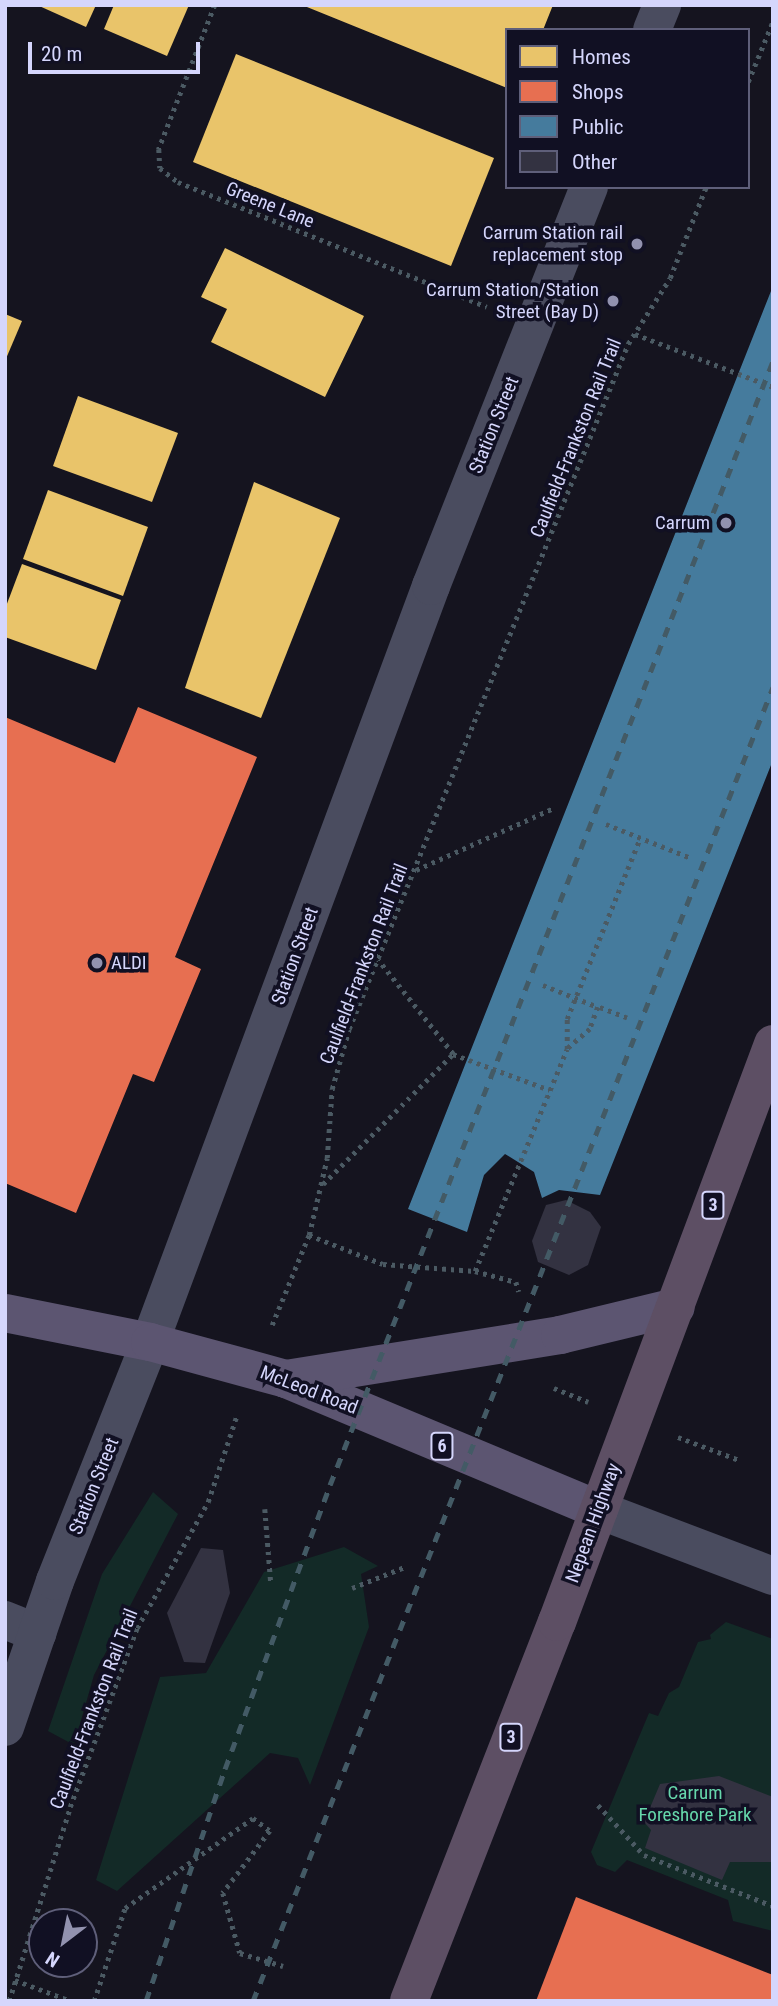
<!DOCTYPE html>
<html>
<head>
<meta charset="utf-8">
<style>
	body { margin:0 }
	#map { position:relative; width:778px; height:2006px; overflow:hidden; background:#15141f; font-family:"Roboto Condensed",sans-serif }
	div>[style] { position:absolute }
	.green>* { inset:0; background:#132a27 }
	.homes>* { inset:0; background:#e9c46a }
	.shops>* { inset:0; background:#e76f51 }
	.public>* { inset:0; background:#457b9d }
	.building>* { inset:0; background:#333241 }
	.path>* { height:4.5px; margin-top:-2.25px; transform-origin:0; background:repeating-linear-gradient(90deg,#4b5a63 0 3.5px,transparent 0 8.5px) }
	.minor>* { height:38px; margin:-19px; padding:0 19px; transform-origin:19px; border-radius:19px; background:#4a4c5f }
	.major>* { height:38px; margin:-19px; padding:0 19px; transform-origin:19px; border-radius:19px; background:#5c5571 }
	.highway>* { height:38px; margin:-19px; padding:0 19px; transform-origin:19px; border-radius:19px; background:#5d4f64 }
	.rail>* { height:5px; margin-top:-2.5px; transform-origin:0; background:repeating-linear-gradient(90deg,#435a65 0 10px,transparent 0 19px) }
	.dots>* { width:19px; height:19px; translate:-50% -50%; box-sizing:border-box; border:4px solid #111023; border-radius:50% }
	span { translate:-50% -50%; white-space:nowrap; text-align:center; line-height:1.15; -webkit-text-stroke:7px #111023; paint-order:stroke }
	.shield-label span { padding:2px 5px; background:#111023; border:2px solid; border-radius:5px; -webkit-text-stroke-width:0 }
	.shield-label { font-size:18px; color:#d5d6fc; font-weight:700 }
	.street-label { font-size:19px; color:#d5d6fc }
	.poi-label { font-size:19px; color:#d5d6fc }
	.right { translate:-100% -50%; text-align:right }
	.left { translate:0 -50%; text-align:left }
	.park-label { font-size:19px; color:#66d7ab }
	.frame { position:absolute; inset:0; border:7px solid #d5d6fc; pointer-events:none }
	.legend { position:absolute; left:505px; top:28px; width:245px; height:161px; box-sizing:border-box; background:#111023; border:2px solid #5f5f7a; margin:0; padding:9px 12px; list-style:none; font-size:21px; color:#d5d6fc }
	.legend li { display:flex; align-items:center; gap:14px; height:35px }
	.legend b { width:35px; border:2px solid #5f5f7a }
	.north { position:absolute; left:28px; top:1908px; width:70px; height:70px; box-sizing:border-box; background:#111023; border:2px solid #5f5f7a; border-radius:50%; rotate:212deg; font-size:19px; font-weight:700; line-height:28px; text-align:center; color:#d5d6fc }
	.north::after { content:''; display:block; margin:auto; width:24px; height:32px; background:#9292af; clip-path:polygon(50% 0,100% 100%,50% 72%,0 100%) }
	.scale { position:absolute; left:28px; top:42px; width:172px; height:32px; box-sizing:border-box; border:4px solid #d5d6fc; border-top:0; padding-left:9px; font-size:21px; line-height:24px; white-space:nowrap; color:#d5d6fc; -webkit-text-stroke:5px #111023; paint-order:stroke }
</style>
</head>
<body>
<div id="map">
	<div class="green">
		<div style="clip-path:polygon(153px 1492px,178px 1514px,94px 1675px,74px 1745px,48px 1731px,102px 1574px)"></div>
		<div style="clip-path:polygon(344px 1547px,378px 1566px,361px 1574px,369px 1627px,310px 1785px,298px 1758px,270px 1753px,117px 1891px,96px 1880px,160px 1677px,206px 1673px,264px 1572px)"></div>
		<div style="clip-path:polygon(726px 1622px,773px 1639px,773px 1931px,733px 1921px,728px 1900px,627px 1860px,615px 1872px,597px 1865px,591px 1852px,649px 1713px,658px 1716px,669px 1693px,679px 1687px,698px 1642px,711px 1639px,710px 1635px)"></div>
	</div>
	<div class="homes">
		<div style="clip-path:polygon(37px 5px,96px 5px,86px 27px)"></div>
		<div style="clip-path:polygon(114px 5px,189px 5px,167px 56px,104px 29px)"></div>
		<div style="clip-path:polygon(302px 5px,553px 5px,543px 30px,507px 30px,507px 88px)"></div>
		<div style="clip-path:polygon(236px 54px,494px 158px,451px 266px,193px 162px)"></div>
		<div style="clip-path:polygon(225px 248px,364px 316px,325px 397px,211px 342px,227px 309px,201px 297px)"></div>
		<div style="clip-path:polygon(5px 314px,22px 321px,5px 361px)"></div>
		<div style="clip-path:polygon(78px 396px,178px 433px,152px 502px,53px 466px)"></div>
		<div style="clip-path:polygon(254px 482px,340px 518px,261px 718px,185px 688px)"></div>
		<div style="clip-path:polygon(48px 490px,148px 527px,123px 596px,23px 559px)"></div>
		<div style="clip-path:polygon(22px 564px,121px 600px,96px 670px,5px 637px,5px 609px)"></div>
	</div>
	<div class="shops">
		<div style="clip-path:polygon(138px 707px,257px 757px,175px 957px,201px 969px,154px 1082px,133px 1074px,76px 1213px,5px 1183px,5px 717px,115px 763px)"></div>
		<div style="clip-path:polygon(576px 1897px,773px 1975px,773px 2001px,536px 2001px)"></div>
	</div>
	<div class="public">
		<div style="clip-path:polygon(773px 286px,773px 760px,600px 1195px,559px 1190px,542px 1198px,534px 1172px,505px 1154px,484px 1175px,467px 1232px,408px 1209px)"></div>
	</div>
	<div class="building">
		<div style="clip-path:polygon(566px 1200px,590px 1212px,601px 1227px,588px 1265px,569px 1275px,538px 1262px,532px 1241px,546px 1205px)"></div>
		<div style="clip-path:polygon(201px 1548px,223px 1550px,230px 1593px,205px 1663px,184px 1662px,167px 1613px)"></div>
		<div style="clip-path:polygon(719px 1776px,773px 1797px,773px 1862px,730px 1862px,722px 1880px,645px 1848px,651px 1830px,644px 1822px,660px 1784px)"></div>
	</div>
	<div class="path">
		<div style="left:215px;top:5px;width:155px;rotate:111.3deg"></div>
		<div style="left:159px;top:149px;width:19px;rotate:87deg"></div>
		<div style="left:160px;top:168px;width:23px;rotate:38deg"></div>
		<div style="left:178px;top:182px;width:333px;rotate:22deg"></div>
		<div style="left:748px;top:82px;width:66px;rotate:-67.7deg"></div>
		<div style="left:635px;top:334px;width:148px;rotate:21deg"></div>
		<div style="left:606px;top:824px;width:92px;rotate:21.8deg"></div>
		<div style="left:416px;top:870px;width:151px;rotate:-24.2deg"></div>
		<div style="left:543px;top:985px;width:59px;rotate:21.8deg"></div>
		<div style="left:627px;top:1018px;width:31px;rotate:-159deg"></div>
		<div style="left:598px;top:1007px;width:23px;rotate:110deg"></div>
		<div style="left:590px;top:1029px;width:30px;rotate:139deg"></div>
		<div style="left:567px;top:1049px;width:30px;rotate:-90deg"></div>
		<div style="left:567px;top:1019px;width:195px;rotate:-68deg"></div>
		<div style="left:453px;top:1054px;width:103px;rotate:20.4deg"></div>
		<div style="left:323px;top:1184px;width:184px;rotate:-45deg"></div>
		<div style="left:453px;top:1054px;width:120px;rotate:-128.6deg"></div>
		<div style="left:309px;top:1235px;width:79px;rotate:21.4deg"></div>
		<div style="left:383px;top:1264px;width:92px;rotate:4.4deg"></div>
		<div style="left:475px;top:1271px;width:42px;rotate:15deg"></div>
		<div style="left:516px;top:1282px;width:10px;rotate:73deg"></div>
		<div style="left:475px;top:1271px;width:240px;rotate:-67.5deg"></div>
		<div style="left:272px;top:1325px;width:97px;rotate:-67.7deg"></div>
		<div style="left:309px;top:1235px;width:79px;rotate:-76.8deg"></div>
		<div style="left:327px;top:1158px;width:69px;rotate:-85.9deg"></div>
		<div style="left:332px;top:1089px;width:62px;rotate:-74.2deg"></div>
		<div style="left:349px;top:1029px;width:740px;rotate:-67.84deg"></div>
		<div style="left:628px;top:344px;width:78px;rotate:-57.5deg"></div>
		<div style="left:670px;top:278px;width:98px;rotate:-68.4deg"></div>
		<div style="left:554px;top:1388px;width:37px;rotate:22deg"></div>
		<div style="left:678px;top:1437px;width:65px;rotate:20.7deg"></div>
		<div style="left:265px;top:1509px;width:75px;rotate:85.4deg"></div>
		<div style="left:352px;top:1588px;width:59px;rotate:-21.8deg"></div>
		<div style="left:598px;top:1805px;width:68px;rotate:47.4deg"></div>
		<div style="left:644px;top:1855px;width:139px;rotate:21.6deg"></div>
		<div style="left:15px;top:1980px;width:60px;rotate:20.6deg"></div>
		<div style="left:9px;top:2001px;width:203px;rotate:-72.5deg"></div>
		<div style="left:70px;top:1807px;width:191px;rotate:-69.5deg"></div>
		<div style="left:137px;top:1628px;width:145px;rotate:-60.6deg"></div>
		<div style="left:208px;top:1502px;width:92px;rotate:-71.6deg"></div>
		<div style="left:94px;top:2001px;width:98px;rotate:-71.6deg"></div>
		<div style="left:125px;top:1908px;width:156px;rotate:-35.1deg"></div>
		<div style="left:253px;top:1818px;width:21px;rotate:37deg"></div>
		<div style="left:270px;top:1831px;width:78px;rotate:127.2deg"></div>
		<div style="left:223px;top:1893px;width:62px;rotate:74.2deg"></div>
		<div style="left:240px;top:1953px;width:45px;rotate:16.8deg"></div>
	</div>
	<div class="minor">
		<div style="left:652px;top:30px;width:27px;rotate:-68deg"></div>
		<div style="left:599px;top:1510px;width:186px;rotate:20.8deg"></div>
		<div style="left:5px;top:1620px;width:35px;rotate:22deg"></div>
		<div style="left:5px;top:1727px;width:154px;rotate:-71.1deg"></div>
		<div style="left:55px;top:1581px;width:257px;rotate:-68.3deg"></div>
		<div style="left:150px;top:1342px;width:807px;rotate:-69.61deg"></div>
		<div style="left:431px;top:586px;width:429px;rotate:-68.4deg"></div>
	</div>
	<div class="major">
		<div style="left:5px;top:1313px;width:148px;rotate:11.3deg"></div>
		<div style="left:150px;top:1342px;width:141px;rotate:15.2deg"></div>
		<div style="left:286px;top:1379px;width:339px;rotate:22.7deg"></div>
		<div style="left:286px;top:1379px;width:278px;rotate:-9.1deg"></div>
		<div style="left:560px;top:1335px;width:119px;rotate:-13.6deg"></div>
	</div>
	<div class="highway">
		<div style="left:409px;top:2001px;width:407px;rotate:-68.7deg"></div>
		<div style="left:557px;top:1622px;width:617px;rotate:-69.51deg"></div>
	</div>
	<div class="rail">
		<div style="left:146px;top:2001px;width:245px;rotate:-71.2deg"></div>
		<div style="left:225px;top:1769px;width:303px;rotate:-69.7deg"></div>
		<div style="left:330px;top:1485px;width:1208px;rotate:-68.49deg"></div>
		<div style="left:253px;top:2001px;width:1413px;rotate:-68.41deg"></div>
	</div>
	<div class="dots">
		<div style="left:637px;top:244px;background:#9292af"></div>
		<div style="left:613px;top:301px;background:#9292af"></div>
		<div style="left:726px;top:523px;background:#9292af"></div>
		<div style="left:97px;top:963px;background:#9292af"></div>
	</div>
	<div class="shield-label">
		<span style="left:713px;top:1205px">3</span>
		<span style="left:442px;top:1446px">6</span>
		<span style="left:511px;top:1737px">3</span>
	</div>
	<div class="street-label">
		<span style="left:270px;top:205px;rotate:22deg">Greene Lane</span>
		<span style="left:494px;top:425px;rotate:-68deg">Station Street</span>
		<span style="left:576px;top:438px;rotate:-68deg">Caulfield-Frankston Rail Trail</span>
		<span style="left:295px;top:956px;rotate:-70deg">Station Street</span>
		<span style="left:364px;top:964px;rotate:-69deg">Caulfield-Frankston Rail Trail</span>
		<span style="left:309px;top:1390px;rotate:21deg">McLeod Road</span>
		<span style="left:94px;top:1486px;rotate:-68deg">Station Street</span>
		<span style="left:593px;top:1523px;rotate:-70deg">Nepean Highway</span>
		<span style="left:94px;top:1709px;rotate:-69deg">Caulfield-Frankston Rail Trail</span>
	</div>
	<div class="poi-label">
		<span class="right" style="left:623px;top:244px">Carrum Station rail<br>replacement stop</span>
		<span class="right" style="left:599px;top:301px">Carrum Station/Station<br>Street (Bay D)</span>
		<span class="right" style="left:710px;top:523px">Carrum</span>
		<span class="left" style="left:111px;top:963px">ALDI</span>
	</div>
	<div class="park-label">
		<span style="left:695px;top:1804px">Carrum<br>Foreshore Park</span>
	</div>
	<div class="frame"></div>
	<ul class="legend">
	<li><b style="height:19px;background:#e9c46a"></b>Homes</li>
	<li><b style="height:19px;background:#e76f51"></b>Shops</li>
	<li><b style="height:19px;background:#457b9d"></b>Public</li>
	<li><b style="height:19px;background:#333241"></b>Other</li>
	</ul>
	<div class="north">N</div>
	<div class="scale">20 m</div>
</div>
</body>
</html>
